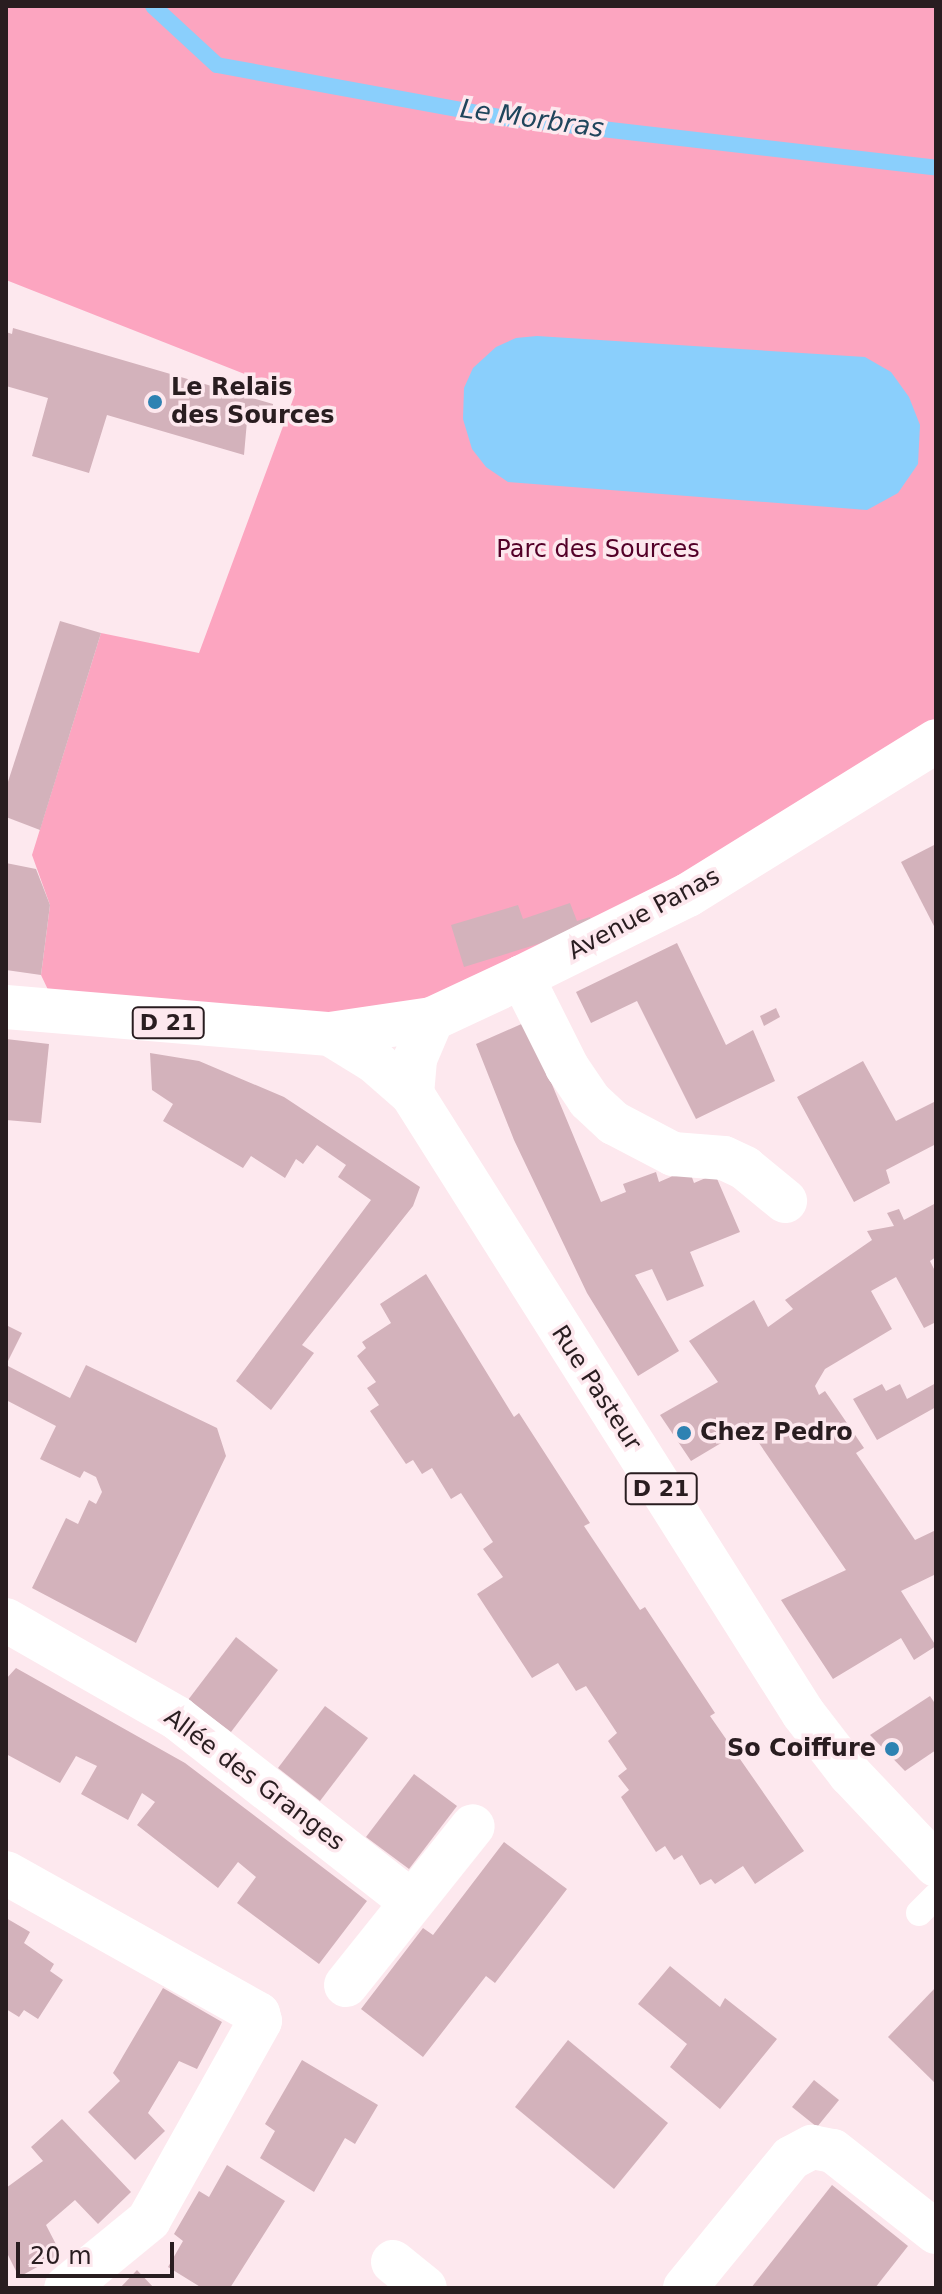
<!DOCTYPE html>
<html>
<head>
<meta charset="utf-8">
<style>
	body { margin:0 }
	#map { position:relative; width:942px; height:2294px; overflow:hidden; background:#fde8ee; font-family:"DejaVu Sans",sans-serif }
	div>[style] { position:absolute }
	.green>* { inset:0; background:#fca5c0 }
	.water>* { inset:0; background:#8acffc }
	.stream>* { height:16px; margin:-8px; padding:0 8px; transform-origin:8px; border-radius:8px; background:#8acffc }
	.building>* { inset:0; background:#d3b2bb }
	.service>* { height:26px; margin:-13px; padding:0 13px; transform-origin:13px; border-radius:13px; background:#fff }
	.minor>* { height:44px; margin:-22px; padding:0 22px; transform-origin:22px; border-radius:22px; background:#fff }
	.tertiary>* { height:44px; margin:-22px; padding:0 22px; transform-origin:22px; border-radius:22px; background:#fff }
	.primary>* { height:44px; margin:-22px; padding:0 22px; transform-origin:22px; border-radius:22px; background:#fff }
	.dots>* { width:22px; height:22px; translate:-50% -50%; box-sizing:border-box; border:4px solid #fde8ee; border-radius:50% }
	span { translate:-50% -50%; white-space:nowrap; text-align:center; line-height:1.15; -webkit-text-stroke:7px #fde8ee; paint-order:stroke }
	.shield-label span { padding:2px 6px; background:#fde8ee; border:2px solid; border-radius:6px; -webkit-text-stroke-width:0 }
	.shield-label { font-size:22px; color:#291d20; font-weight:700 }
	.poi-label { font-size:24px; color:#291d20; font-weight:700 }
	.left { translate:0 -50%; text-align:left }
	.right { translate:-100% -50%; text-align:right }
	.park-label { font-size:24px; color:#530028 }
	.street-label { font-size:24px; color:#291d20 }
	.water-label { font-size:26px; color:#1f455c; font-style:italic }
	.frame { position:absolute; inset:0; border:8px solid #291d20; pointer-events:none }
	.scale { position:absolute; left:16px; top:2242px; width:158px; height:36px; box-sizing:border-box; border:4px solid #291d20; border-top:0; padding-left:10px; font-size:24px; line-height:28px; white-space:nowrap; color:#291d20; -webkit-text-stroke:6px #fde8ee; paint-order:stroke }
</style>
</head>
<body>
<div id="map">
	<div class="green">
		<div style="clip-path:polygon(6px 6px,936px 6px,936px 741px,432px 1019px,60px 1015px,41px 975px,50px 905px,32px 855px,101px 633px,199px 653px,295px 394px,6px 280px)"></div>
	</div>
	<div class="water">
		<div style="clip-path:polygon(537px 336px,865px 357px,891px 372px,909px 397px,920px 425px,918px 464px,898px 493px,867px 510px,508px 482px,486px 467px,472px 449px,463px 419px,464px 388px,473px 368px,496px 347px,516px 338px)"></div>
	</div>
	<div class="stream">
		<div style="left:153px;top:6px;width:87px;rotate:42.7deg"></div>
		<div style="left:217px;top:65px;width:295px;rotate:10.4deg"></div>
		<div style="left:507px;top:118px;width:432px;rotate:6.6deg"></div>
	</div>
	<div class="building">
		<div style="clip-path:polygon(13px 328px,273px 404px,272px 425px,247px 421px,244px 455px,107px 415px,89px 473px,32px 456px,48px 398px,6px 386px,6px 332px,12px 334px)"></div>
		<div style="clip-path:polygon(60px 621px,101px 633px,40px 830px,6px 817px,6px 788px)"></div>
		<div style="clip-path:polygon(936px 844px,936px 930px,901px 862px)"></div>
		<div style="clip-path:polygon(6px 863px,36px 869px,50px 905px,41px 975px,6px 970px)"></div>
		<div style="clip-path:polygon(570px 903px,577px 921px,590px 917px,593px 927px,464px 967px,451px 925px,518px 905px,523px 919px)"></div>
		<div style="clip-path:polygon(677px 943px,726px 1045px,753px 1030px,775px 1081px,696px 1119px,637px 1001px,591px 1023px,576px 992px)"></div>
		<div style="clip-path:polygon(776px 1008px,780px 1017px,764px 1026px,760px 1016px)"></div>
		<div style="clip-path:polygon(526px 1022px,601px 1202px,626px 1192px,623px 1184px,656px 1172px,659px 1182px,689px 1169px,694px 1183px,715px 1174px,740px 1232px,690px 1252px,704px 1286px,667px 1301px,652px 1269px,635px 1275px,679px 1351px,638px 1376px,587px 1293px,514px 1140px,476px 1044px)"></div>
		<div style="clip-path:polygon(6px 1039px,49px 1044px,41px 1123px,6px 1120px)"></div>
		<div style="clip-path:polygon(150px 1053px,199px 1061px,284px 1097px,420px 1187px,413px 1206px,302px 1345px,314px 1353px,271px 1410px,236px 1381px,371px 1200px,338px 1177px,346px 1165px,317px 1145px,303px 1164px,296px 1159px,285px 1178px,251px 1156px,243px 1168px,163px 1121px,173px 1104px,152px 1090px)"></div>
		<div style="clip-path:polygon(863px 1061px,896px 1121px,936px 1101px,936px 1144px,886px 1170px,890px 1183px,854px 1202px,797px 1097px)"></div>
		<div style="clip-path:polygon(936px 1203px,936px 1257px,930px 1261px,936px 1273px,936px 1322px,924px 1328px,896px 1277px,871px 1291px,892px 1329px,825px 1369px,815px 1386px,819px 1395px,825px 1391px,864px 1448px,856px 1453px,915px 1540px,936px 1530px,936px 1574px,901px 1591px,936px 1646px,914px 1660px,901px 1638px,833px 1679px,781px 1600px,846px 1570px,748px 1427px,691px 1461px,660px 1415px,718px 1382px,689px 1341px,754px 1300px,768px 1327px,793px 1309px,785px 1300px,872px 1240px,867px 1231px,894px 1226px,887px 1213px,899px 1209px,904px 1220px)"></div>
		<div style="clip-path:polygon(426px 1274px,514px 1417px,519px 1413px,590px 1523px,584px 1526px,640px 1610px,645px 1607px,715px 1713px,710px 1716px,804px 1851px,755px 1884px,743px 1866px,715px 1884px,711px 1879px,700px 1885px,682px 1855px,674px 1860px,665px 1846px,656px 1852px,621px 1797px,629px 1790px,618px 1776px,627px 1769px,608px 1741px,617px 1733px,586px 1686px,576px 1691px,558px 1663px,532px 1678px,477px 1594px,503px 1577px,483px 1549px,493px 1542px,461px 1493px,451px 1499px,432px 1468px,422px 1474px,413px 1460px,406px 1464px,370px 1411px,379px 1405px,367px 1388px,376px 1382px,357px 1356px,366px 1348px,362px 1342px,391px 1323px,380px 1304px)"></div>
		<div style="clip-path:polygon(6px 1325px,22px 1333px,6px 1365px,70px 1398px,86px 1365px,217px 1428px,226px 1456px,136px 1643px,32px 1588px,66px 1518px,78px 1524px,89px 1500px,96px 1504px,102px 1492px,96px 1477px,84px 1471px,80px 1478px,40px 1459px,56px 1426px,6px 1400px)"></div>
		<div style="clip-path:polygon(936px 1383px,936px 1407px,877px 1440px,853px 1399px,882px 1384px,886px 1391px,900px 1384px,907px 1399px)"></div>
		<div style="clip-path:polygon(236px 1637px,278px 1670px,231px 1732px,188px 1700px)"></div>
		<div style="clip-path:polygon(16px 1668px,185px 1763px,367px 1901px,319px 1964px,237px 1903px,256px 1877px,238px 1862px,218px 1888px,137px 1825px,155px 1802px,142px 1793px,128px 1820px,81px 1794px,97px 1766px,76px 1756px,60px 1783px,6px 1754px,6px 1679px)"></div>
		<div style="clip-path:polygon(930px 1696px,936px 1705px,936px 1750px,905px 1771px,870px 1735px)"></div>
		<div style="clip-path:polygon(325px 1706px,368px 1738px,320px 1801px,278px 1768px)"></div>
		<div style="clip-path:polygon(414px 1774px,457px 1806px,409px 1869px,366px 1837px)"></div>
		<div style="clip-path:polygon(504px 1842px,567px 1889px,495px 1983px,486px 1976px,423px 2057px,361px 2009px,423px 1928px,433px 1935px)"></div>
		<div style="clip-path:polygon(6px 1918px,30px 1932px,24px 1943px,54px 1964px,50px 1971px,63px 1980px,38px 2019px,24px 2010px,19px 2017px,6px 2009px)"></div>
		<div style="clip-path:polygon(670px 1966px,720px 2007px,725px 1998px,777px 2039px,720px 2109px,670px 2067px,687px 2044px,638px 2004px)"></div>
		<div style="clip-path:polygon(936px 1987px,936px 2084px,888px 2037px)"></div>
		<div style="clip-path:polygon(163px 1988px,222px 2022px,197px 2069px,179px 2061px,148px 2113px,165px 2131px,135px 2160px,88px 2112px,120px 2081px,113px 2073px)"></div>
		<div style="clip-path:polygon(568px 2040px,668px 2123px,614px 2189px,515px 2107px)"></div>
		<div style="clip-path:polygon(302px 2060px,378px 2105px,355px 2144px,345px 2138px,314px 2192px,260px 2158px,275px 2131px,265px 2124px)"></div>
		<div style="clip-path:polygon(814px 2080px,839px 2100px,817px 2127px,792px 2107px)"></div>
		<div style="clip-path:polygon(62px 2119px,131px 2192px,98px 2224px,75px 2200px,46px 2225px,61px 2254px,19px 2277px,6px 2251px,6px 2188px,43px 2161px,31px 2147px)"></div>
		<div style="clip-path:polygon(227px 2165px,285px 2201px,230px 2288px,202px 2288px,168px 2267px,183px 2241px,174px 2234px,199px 2191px,209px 2197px)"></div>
		<div style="clip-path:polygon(832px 2185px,908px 2246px,875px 2288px,751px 2288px)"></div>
		<div style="clip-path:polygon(137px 2270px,154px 2288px,120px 2288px)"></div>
	</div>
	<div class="service">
		<div style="left:919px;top:1913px;width:24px;rotate:-45deg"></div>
	</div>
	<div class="minor">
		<div style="left:522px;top:977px;width:101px;rotate:63.4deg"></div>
		<div style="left:567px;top:1067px;width:40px;rotate:56deg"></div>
		<div style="left:589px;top:1100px;width:34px;rotate:43deg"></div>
		<div style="left:614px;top:1123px;width:67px;rotate:27.7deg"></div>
		<div style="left:673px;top:1154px;width:51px;rotate:4.5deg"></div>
		<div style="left:724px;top:1158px;width:23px;rotate:25deg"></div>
		<div style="left:745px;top:1168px;width:52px;rotate:39.5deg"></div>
		<div style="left:6px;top:1620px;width:197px;rotate:29.8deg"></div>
		<div style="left:177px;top:1718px;width:298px;rotate:38.1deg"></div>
		<div style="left:6px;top:1873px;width:289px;rotate:29.2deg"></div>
		<div style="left:258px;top:2014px;width:7px;rotate:74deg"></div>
		<div style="left:260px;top:2021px;width:228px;rotate:119.2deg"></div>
		<div style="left:149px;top:2220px;width:107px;rotate:140.7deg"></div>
		<div style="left:346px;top:1985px;width:203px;rotate:-51.4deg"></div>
		<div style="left:393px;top:2262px;width:41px;rotate:39.1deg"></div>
		<div style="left:685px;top:2288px;width:168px;rotate:-50.8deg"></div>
		<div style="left:791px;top:2158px;width:24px;rotate:-28deg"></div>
		<div style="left:812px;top:2147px;width:21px;rotate:11deg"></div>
		<div style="left:833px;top:2151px;width:131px;rotate:38.2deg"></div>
	</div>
	<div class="tertiary">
		<div style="left:330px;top:1034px;width:103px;rotate:-8.4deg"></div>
		<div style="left:432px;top:1019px;width:99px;rotate:-25deg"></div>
		<div style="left:522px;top:977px;width:185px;rotate:-26.3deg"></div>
		<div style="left:688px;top:895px;width:292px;rotate:-31.8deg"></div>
		<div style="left:412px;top:1094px;width:35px;rotate:-85deg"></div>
		<div style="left:415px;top:1059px;width:43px;rotate:-67deg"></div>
	</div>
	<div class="primary">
		<div style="left:6px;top:1007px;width:325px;rotate:4.8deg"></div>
		<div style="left:330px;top:1034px;width:52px;rotate:31.5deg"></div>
		<div style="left:374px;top:1061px;width:50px;rotate:41deg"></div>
		<div style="left:412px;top:1094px;width:732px;rotate:57.72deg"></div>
		<div style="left:803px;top:1713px;width:77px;rotate:52.4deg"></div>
		<div style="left:850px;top:1774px;width:125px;rotate:46.6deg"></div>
	</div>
	<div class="dots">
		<div style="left:155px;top:402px;background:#2e82b2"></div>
		<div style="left:684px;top:1433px;background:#2e82b2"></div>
		<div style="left:892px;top:1749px;background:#2e82b2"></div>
	</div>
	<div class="shield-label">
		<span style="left:168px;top:1023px">D 21</span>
		<span style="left:661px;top:1489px">D 21</span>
	</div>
	<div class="poi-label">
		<span class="left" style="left:171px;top:402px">Le Relais<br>des Sources</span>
		<span class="left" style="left:700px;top:1433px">Chez Pedro</span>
		<span class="right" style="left:876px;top:1749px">So Coiffure</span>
	</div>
	<div class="park-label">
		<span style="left:598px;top:550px">Parc des Sources</span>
	</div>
	<div class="street-label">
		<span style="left:644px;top:914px;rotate:-28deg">Avenue Panas</span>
		<span style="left:596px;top:1388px;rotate:57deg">Rue Pasteur</span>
		<span style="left:254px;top:1780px;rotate:37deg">Allée des Granges</span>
	</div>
	<div class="water-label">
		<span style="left:532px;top:119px;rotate:8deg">Le Morbras</span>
	</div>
	<div class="frame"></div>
	<div class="scale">20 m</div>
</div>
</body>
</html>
